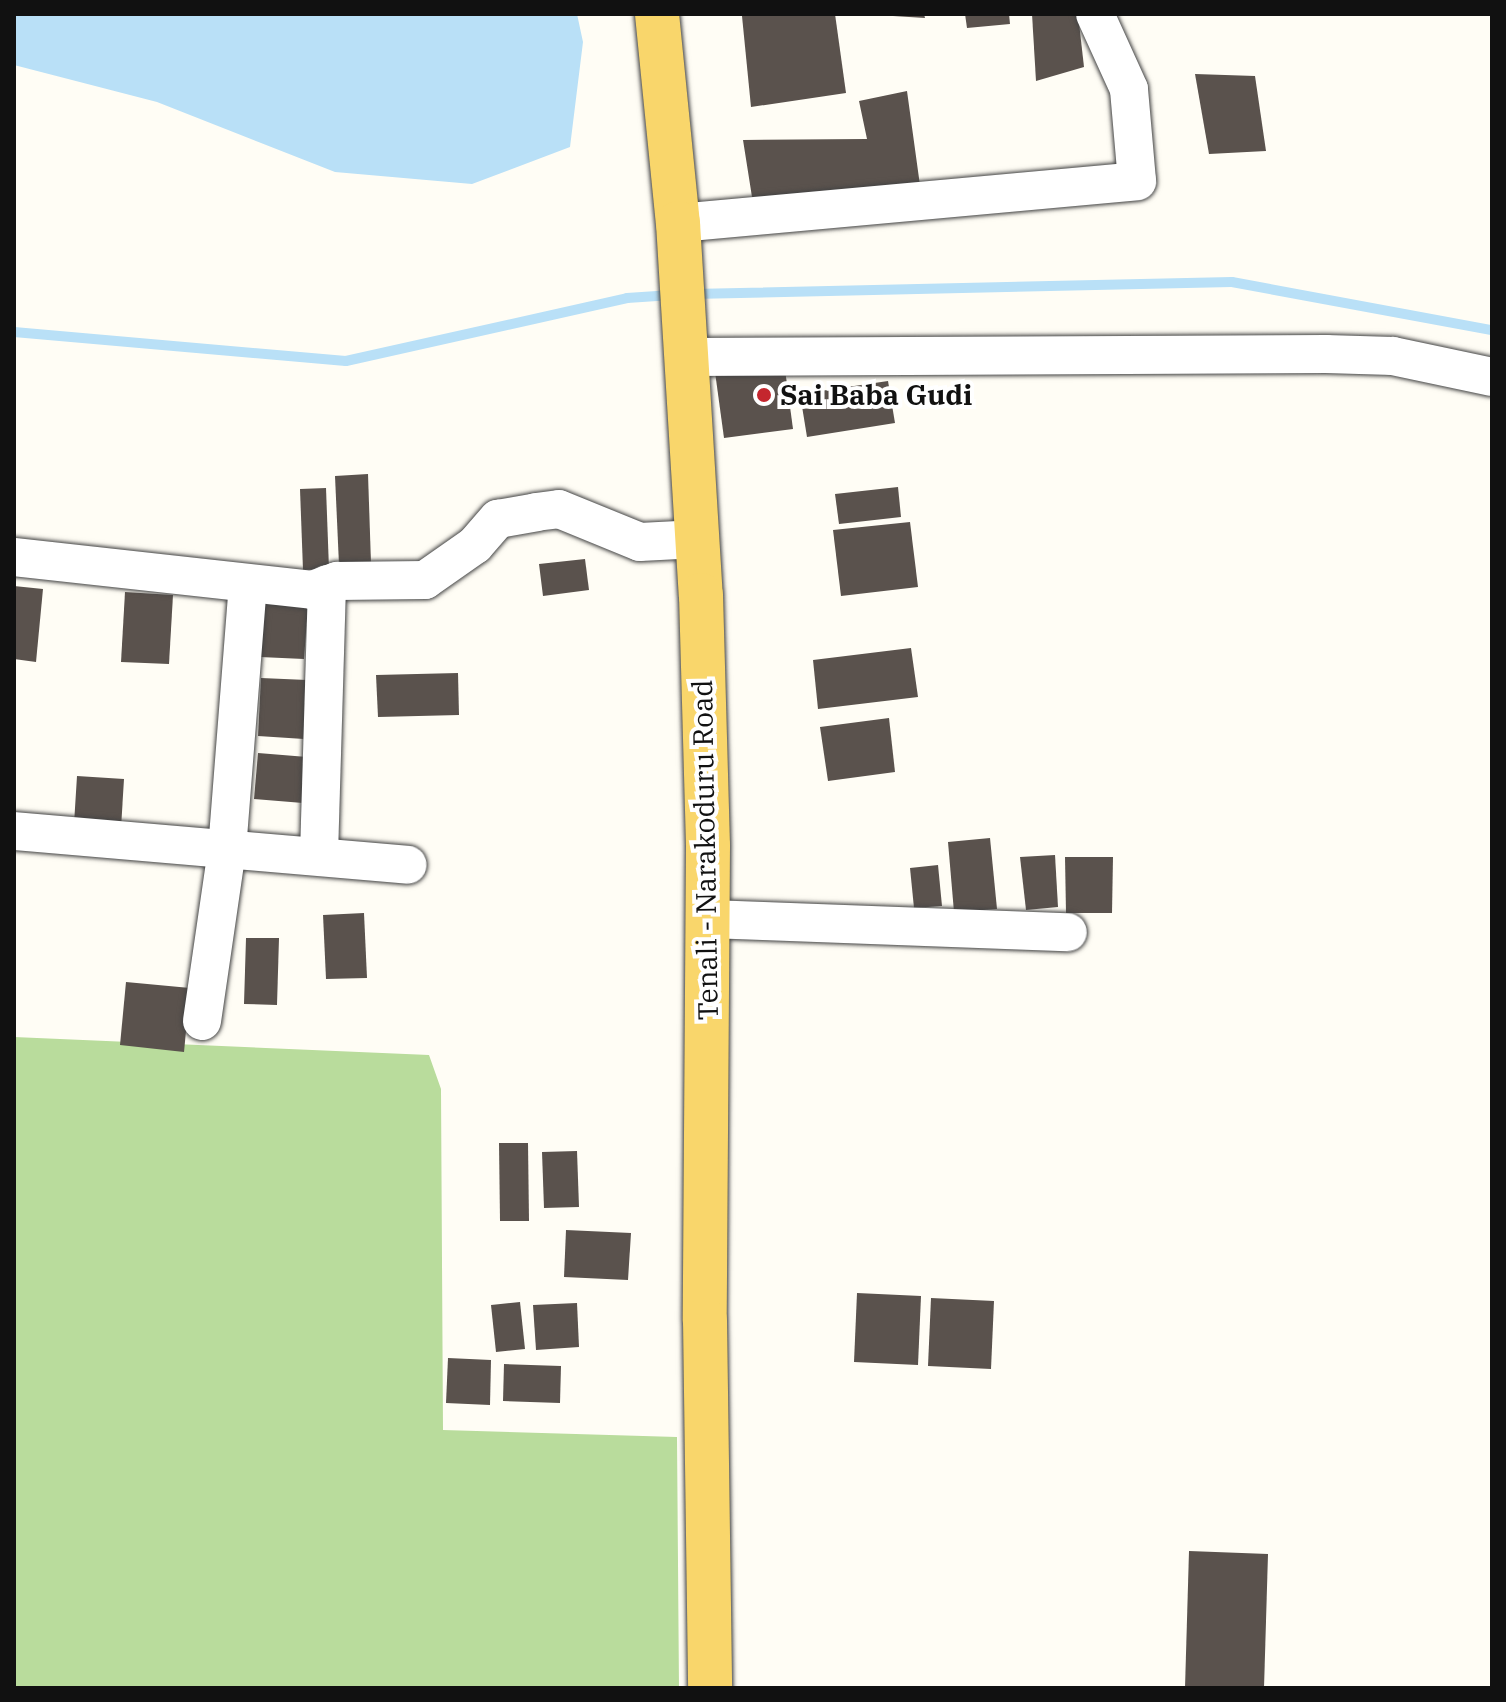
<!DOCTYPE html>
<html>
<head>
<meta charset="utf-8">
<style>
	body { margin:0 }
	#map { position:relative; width:1506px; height:1702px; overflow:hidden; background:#fffdf5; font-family:"IBM Plex Serif",serif }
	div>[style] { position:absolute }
	.forest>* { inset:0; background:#b9dc9c }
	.water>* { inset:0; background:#b9e0f7 }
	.stream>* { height:10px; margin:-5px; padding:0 5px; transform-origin:5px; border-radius:5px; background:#b9e0f7 }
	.building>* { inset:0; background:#5a524d }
	.roads { filter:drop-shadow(0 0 2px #444) drop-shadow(0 0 2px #444) }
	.minor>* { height:38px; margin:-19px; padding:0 19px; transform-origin:19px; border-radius:19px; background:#fff }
	.major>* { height:44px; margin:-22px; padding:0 22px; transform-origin:22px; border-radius:22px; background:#f9d66b }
	.dots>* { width:22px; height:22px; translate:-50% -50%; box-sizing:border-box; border:4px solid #fff; border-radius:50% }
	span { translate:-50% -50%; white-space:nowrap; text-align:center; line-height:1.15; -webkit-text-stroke:8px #fff; paint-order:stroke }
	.poi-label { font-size:28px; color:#111; font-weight:700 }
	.left { translate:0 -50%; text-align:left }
	.street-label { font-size:28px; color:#111 }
	.frame { position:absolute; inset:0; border:16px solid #111; pointer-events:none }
</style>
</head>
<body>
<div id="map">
	<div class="forest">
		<div style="clip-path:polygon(14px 1037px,429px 1055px,441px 1089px,443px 1430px,677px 1437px,679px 1688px,14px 1688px)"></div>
	</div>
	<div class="water">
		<div style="clip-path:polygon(14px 14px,577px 14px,583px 42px,570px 147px,472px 184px,335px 172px,157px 102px,14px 65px)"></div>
	</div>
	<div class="stream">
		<div style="left:692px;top:294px;width:540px;rotate:-1.27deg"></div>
		<div style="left:1232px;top:282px;width:264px;rotate:10.5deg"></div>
		<div style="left:14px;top:332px;width:333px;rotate:5deg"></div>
		<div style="left:346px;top:361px;width:288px;rotate:-12.6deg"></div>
		<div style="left:627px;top:298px;width:45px;rotate:-3.8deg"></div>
	</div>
	<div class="building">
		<div style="clip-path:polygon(835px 14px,846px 93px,751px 107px,742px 16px)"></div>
		<div style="clip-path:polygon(893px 14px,924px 14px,925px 18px,893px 16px)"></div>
		<div style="clip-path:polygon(965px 14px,1009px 14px,1010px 24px,967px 28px)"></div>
		<div style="clip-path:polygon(1032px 14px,1078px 14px,1084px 67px,1036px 81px)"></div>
		<div style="clip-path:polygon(1195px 74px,1255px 76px,1266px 151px,1209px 154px)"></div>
		<div style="clip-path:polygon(907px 91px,922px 200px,755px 216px,743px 140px,867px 139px,859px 101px)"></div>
		<div style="clip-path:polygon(784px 362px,793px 429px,724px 438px,715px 372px)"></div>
		<div style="clip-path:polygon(888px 381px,895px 423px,807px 437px,800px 394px)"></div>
		<div style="clip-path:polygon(368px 474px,371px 563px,339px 565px,335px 476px)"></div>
		<div style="clip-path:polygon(898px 487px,901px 517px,839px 524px,835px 494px)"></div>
		<div style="clip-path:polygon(326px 488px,329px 569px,303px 570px,300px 489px)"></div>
		<div style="clip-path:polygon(910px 522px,918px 587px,841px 596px,833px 530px)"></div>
		<div style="clip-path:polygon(585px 559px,589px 590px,543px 596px,539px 564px)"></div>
		<div style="clip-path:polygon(14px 586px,43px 589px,36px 662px,14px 659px)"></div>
		<div style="clip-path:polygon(125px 592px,173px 595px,169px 664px,121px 662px)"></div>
		<div style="clip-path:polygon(263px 604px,308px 606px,304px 659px,260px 657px)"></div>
		<div style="clip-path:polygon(911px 648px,918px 697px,818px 709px,813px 660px)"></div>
		<div style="clip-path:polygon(458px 673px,459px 715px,378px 717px,376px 675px)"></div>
		<div style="clip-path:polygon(261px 678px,307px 680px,304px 739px,258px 736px)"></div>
		<div style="clip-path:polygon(889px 718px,895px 772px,828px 781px,820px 727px)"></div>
		<div style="clip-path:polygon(258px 753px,307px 757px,303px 803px,254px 799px)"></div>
		<div style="clip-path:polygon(77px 776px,124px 779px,121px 828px,74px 824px)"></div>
		<div style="clip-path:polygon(990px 838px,997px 909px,954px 912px,948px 842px)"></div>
		<div style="clip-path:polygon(1055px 855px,1058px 907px,1026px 910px,1020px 857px)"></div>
		<div style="clip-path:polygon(1065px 857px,1113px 857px,1112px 913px,1066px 913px)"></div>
		<div style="clip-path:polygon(938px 865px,942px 906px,914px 908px,910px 868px)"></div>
		<div style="clip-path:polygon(364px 913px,367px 978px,326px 979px,323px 915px)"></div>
		<div style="clip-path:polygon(246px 938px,279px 938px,277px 1005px,244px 1004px)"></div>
		<div style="clip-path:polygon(126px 982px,190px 988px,184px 1052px,120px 1045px)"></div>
		<div style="clip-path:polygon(499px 1143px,528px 1143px,529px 1221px,500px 1221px)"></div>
		<div style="clip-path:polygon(577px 1151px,579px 1207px,544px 1208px,542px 1152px)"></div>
		<div style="clip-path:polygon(566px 1230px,631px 1233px,628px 1280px,564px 1277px)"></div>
		<div style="clip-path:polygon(857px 1293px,921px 1296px,918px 1365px,854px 1362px)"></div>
		<div style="clip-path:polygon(931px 1298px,994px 1301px,991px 1369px,928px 1366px)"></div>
		<div style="clip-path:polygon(520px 1302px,525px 1349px,496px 1352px,491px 1305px)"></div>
		<div style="clip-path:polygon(577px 1303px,579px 1347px,536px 1350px,533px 1305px)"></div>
		<div style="clip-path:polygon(448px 1358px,491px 1360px,490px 1405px,446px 1403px)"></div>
		<div style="clip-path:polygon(504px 1364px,561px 1366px,560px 1403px,503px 1401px)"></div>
		<div style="clip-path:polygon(1189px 1551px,1268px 1554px,1264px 1688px,1185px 1688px)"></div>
	</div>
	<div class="roads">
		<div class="minor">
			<div style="left:678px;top:223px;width:461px;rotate:-5.2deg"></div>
			<div style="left:1137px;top:181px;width:92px;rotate:-95deg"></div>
			<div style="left:1129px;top:89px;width:82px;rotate:-114.4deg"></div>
			<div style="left:688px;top:357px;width:638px;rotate:-0.27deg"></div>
			<div style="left:1326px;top:354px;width:67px;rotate:1.7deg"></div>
			<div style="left:1393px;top:356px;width:101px;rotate:12deg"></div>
			<div style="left:14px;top:557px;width:300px;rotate:6.3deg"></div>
			<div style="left:312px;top:590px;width:27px;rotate:-20deg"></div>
			<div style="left:337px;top:581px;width:88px;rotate:-0.7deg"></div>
			<div style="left:425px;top:580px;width:61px;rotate:-35deg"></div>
			<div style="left:475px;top:545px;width:35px;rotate:-49deg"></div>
			<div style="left:498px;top:519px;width:39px;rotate:-10deg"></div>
			<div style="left:536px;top:512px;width:23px;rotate:-7deg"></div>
			<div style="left:559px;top:509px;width:87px;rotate:22.2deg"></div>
			<div style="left:640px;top:542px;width:58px;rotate:-3deg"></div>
			<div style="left:14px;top:831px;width:395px;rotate:4.9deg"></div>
			<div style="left:319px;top:855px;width:271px;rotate:-88.3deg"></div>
			<div style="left:708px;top:919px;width:360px;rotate:2.1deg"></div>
			<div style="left:202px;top:1021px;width:173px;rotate:-81.7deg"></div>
			<div style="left:227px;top:850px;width:267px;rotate:-85.5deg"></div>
		</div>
		<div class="major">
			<div style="left:657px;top:14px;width:210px;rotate:84.3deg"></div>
			<div style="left:678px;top:223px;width:373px;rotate:86.5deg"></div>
			<div style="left:701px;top:595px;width:251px;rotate:88.4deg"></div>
			<div style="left:708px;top:846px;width:474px;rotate:90.4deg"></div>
			<div style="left:705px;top:1320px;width:368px;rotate:89.2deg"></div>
		</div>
	</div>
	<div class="dots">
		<div style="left:764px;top:395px;background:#c4262e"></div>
	</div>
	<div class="poi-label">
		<span class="left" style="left:780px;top:395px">Sai Baba Gudi</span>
	</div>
	<div class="street-label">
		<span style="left:705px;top:850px;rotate:-91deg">Tenali - Narakoduru Road</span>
	</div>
	<div class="frame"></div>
</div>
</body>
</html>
